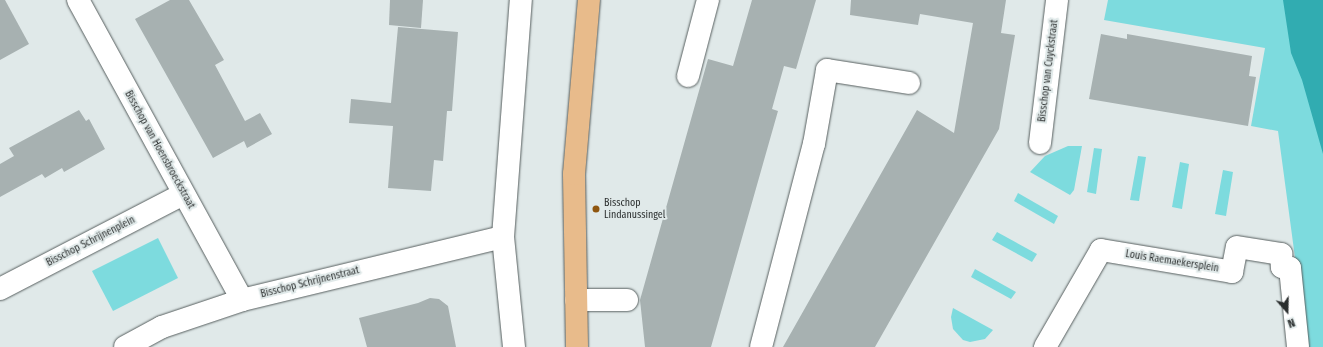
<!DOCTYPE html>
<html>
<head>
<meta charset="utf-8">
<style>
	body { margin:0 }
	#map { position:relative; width:1323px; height:347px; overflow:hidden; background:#e0e9e9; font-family:"Fira Sans Condensed",sans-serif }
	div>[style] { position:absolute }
	.green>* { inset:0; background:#7ddbde }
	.water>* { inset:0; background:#31acb1 }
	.building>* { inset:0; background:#a7b1b1 }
	.roads { filter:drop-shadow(0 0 1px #575f5f) drop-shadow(0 0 1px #575f5f) }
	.minor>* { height:22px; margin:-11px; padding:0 11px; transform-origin:11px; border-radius:11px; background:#fff }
	.major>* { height:22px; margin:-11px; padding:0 11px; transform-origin:11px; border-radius:11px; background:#e8bb8b }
	.dots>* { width:11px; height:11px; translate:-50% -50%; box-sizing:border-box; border:2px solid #e0e9e9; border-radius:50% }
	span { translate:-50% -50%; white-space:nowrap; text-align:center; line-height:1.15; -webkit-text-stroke:4px #e0e9e9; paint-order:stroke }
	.street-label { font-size:10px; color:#2b2f2f }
	.poi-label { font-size:10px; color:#2b2f2f }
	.left { translate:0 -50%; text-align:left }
	.north { position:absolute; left:1267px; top:291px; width:40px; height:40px; -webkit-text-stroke:3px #e0e9e9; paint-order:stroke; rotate:160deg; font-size:11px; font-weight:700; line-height:16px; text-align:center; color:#2b2f2f }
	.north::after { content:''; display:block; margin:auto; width:14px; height:18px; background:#2b2f2f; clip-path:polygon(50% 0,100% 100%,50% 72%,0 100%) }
</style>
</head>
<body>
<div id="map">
	<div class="green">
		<div style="clip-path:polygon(1108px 0,1323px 0,1323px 347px,1307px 347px,1278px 131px,1251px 126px,1265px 48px,1104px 20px)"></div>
		<div style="clip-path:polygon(1068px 146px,1082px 146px,1074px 190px,1070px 195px,1030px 172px,1045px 156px)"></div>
		<div style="clip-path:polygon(1094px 148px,1102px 149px,1096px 194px,1087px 192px)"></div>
		<div style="clip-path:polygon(1138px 156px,1146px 157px,1139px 201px,1130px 200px)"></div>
		<div style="clip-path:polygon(1180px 162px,1189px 164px,1182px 209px,1172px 207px)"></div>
		<div style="clip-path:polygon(1223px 170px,1233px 172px,1226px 216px,1215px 214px)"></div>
		<div style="clip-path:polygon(1018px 193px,1058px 216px,1054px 224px,1014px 201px)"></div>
		<div style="clip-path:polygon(997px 232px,1037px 254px,1032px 262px,992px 240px)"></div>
		<div style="clip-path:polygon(158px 238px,178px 278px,113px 311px,92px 271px)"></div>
		<div style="clip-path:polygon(975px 269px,1016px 292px,1011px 299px,971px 277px)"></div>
		<div style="clip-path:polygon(953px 308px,993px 330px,985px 339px,970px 342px,963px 340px,953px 329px,951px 317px)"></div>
	</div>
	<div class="water">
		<div style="clip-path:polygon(1283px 0,1323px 0,1323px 154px,1302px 80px,1291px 53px)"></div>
	</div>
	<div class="building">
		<div style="clip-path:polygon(0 0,5px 0,29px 44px,0 60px)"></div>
		<div style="clip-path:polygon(170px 0,189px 0,224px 60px,215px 65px,245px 121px,260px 113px,272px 134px,247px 148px,244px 141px,213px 158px,135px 19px)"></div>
		<div style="clip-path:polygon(390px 0,423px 0,421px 28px,389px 25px)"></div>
		<div style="clip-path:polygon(752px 0,816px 0,796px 69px,784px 66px,772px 109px,778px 111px,711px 347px,645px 347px,640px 300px,708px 59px,733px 66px)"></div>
		<div style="clip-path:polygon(851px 0,1006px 0,1001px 33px,1015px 35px,999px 129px,875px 347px,783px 347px,917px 110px,954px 133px,973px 23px,920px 14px,918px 25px,850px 15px)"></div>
		<div style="clip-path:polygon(398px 27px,458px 32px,452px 111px,447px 111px,443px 161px,434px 160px,431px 191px,388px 188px,393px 126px,349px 123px,351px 99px,391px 103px)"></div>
		<div style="clip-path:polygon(1101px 34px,1127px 39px,1127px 34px,1252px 56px,1249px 76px,1256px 77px,1248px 126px,1089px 99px)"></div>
		<div style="clip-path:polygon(79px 110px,86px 121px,89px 119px,105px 149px,64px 172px,62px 168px,45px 178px,42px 174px,0 197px,0 164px,14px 156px,9px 148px)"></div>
		<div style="clip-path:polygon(430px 298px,439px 299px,448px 306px,456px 347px,367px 347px,359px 318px,418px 303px)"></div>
	</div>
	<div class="roads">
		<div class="minor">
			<div style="left:78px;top:0;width:342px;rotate:61.3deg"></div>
			<div style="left:688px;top:76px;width:79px;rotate:-75.3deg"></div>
			<div style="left:1040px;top:143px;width:144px;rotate:-83.2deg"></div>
			<div style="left:0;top:289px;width:206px;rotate:-27.4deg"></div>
			<div style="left:576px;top:300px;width:51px"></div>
			<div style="left:125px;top:347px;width:42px;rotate:-28.4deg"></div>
			<div style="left:162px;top:327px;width:84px;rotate:-18.6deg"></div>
			<div style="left:242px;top:300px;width:268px;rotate:-13.6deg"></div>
			<div style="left:514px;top:347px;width:111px;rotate:-95.7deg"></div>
			<div style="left:503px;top:237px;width:238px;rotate:-85.7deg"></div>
			<div style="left:761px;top:347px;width:210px;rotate:-75.4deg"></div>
			<div style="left:814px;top:144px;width:75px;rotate:-80deg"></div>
			<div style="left:827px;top:70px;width:83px;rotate:9deg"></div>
			<div style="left:1045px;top:347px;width:112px;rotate:-60deg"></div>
			<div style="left:1101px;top:250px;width:133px;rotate:9.5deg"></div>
			<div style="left:1232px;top:272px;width:25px;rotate:-79deg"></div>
			<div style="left:1237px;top:247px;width:45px;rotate:9deg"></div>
			<div style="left:1281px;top:254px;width:13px;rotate:86deg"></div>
			<div style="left:1282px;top:267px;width:8px;rotate:7deg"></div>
			<div style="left:1290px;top:268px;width:79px;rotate:84.2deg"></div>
		</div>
		<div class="major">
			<div style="left:577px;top:347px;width:173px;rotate:-91deg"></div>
			<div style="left:574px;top:174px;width:175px;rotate:-85.1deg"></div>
		</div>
	</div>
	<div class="dots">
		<div style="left:596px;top:209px;background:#8f560f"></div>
	</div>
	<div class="street-label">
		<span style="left:1049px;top:71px;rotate:-83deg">Bisschop van Cuyckstraat</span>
		<span style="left:159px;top:150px;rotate:61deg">Bisschop van Hoensbroeckstraat</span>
		<span style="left:91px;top:242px;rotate:-27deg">Bisschop Schrijnenplein</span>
		<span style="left:1172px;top:262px;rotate:9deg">Louis Raemaekersplein</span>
		<span style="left:310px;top:283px;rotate:-14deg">Bisschop Schrijnenstraat</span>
	</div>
	<div class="poi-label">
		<span class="left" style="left:604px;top:209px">Bisschop<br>Lindanussingel</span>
	</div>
	<div class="north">N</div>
</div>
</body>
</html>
